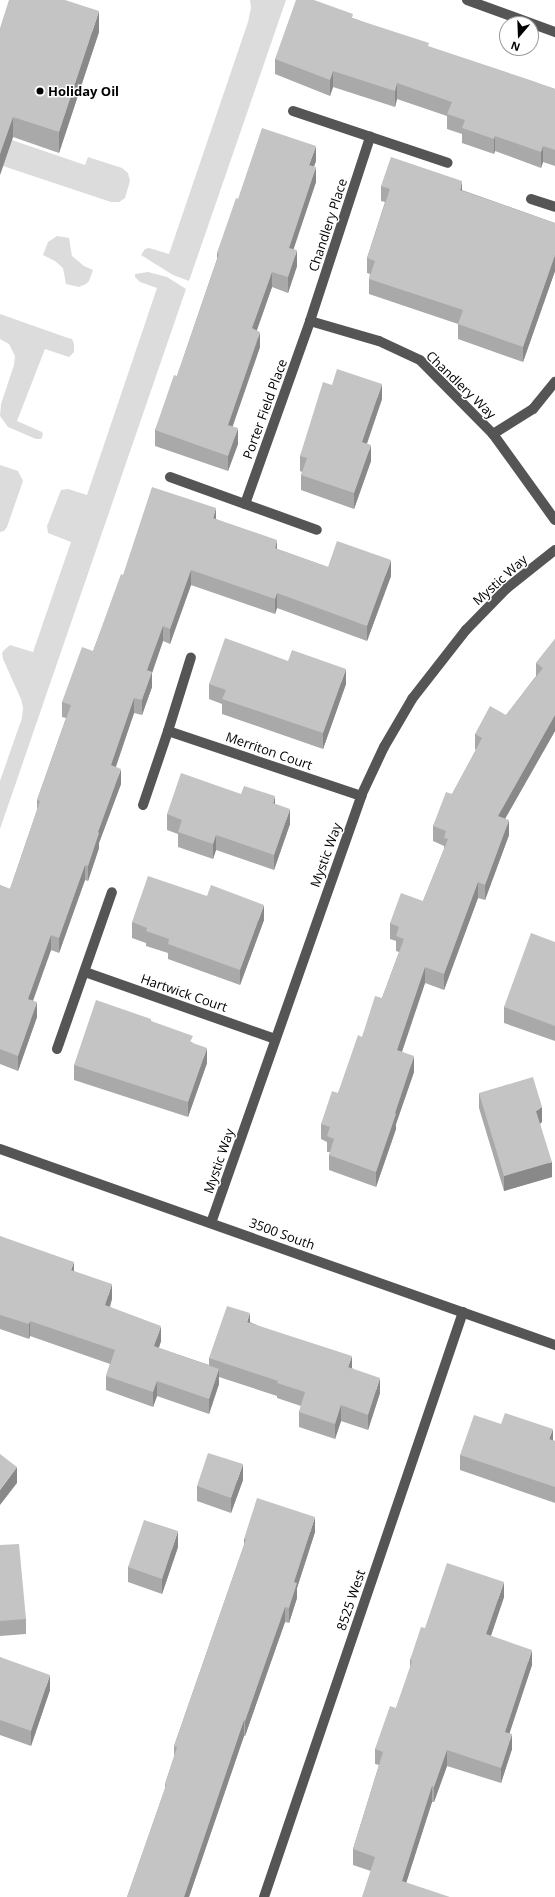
<!DOCTYPE html>
<html>
<head>
<meta charset="utf-8">
<style>
	body { margin:0 }
	#map { position:relative; width:555px; height:1897px; overflow:hidden; background:#fff; font-family:"Open Sans",sans-serif }
	div>[style] { position:absolute }
	.green>* { inset:0; background:#dcdcdc }
	.minor>* { height:10px; margin:-5px; padding:0 5px; transform-origin:5px; border-radius:5px; background:#555 }
	.wall>* { inset:0; background:#a9a9a9 }
	.shaded-wall>* { inset:0; background:#898989 }
	.building>* { inset:0; background:#c4c4c4 }
	.dots>* { width:11px; height:11px; translate:-50% -50%; box-sizing:border-box; border:2px solid #fff; border-radius:50% }
	span { translate:-50% -50%; white-space:nowrap; text-align:center; line-height:1.15; -webkit-text-stroke:3px #fff; paint-order:stroke }
	.poi-label { font-size:13px; color:#000; font-weight:700 }
	.left { translate:0 -50%; text-align:left }
	.street-label { font-size:13px; color:#000 }
	.north { position:absolute; left:499px; top:16px; width:40px; height:40px; box-sizing:border-box; background:#fff; border:1px solid #999; border-radius:50%; rotate:199deg; font-size:11px; font-weight:700; line-height:16px; text-align:center; color:#000 }
	.north::after { content:''; display:block; margin:auto; width:14px; height:18px; background:#000; clip-path:polygon(50% 0,100% 100%,50% 72%,0 100%) }
</style>
</head>
<body>
<div id="map">
	<div class="green">
		<div style="clip-path:polygon(250px 0,286px 0,189px 281px,173px 275px,141px 255px,145px 249px,149px 248px,169px 254px,248px 22px,251px 8px)"></div>
		<div style="clip-path:polygon(0 136px,85px 165px,88px 157px,122px 168px,128px 173px,130px 181px,125px 198px,119px 202px,111px 202px,3px 166px)"></div>
		<div style="clip-path:polygon(57px 236px,69px 238px,72px 256px,84px 266px,93px 270px,89px 281px,86px 284px,79px 287px,66px 284px,63px 268px,55px 261px,43px 255px,48px 242px)"></div>
		<div style="clip-path:polygon(148px 272px,167px 277px,186px 289px,0 829px,0 781px,22px 718px,23px 708px,21px 699px,3px 659px,2px 653px,4px 650px,10px 645px,33px 652px,71px 542px,48px 533px,47px 526px,61px 490px,68px 489px,87px 495px,157px 288px,140px 282px,135px 277px,135px 274px)"></div>
		<div style="clip-path:polygon(0 314px,68px 338px,72px 339px,74px 344px,74px 352px,69px 357px,45px 349px,17px 421px,42px 432px,43px 435px,41px 439px,36px 439px,8px 427px,0 416px,1px 404px,14px 365px,15px 356px,9px 344px,0 339px)"></div>
		<div style="clip-path:polygon(0 465px,18px 471px,23px 481px,7px 527px,4px 531px,0 532px)"></div>
	</div>
	<div class="minor">
		<div style="left:467px;top:0;width:94px;rotate:20deg"></div>
		<div style="left:293px;top:111px;width:163px;rotate:18.5deg"></div>
		<div style="left:531px;top:199px;width:25px;rotate:18deg"></div>
		<div style="left:310px;top:321px;width:72px;rotate:16.2deg"></div>
		<div style="left:379px;top:341px;width:45px;rotate:24.9deg"></div>
		<div style="left:420px;top:360px;width:104px;rotate:45.4deg"></div>
		<div style="left:493px;top:434px;width:106px;rotate:54.2deg"></div>
		<div style="left:493px;top:434px;width:47px;rotate:-32deg"></div>
		<div style="left:533px;top:409px;width:35px;rotate:-51deg"></div>
		<div style="left:170px;top:477px;width:156px;rotate:19.8deg"></div>
		<div style="left:245px;top:504px;width:194px;rotate:-70.4deg"></div>
		<div style="left:310px;top:321px;width:194px;rotate:-71.9deg"></div>
		<div style="left:168px;top:731px;width:204px;rotate:18.6deg"></div>
		<div style="left:143px;top:805px;width:78px;rotate:-71.3deg"></div>
		<div style="left:168px;top:731px;width:77px;rotate:-72.7deg"></div>
		<div style="left:85px;top:972px;width:201px;rotate:19.4deg"></div>
		<div style="left:57px;top:1049px;width:166px;rotate:-70.7deg"></div>
		<div style="left:0;top:1149px;width:589px;rotate:19.45deg"></div>
		<div style="left:211px;top:1223px;width:453px;rotate:-70.6deg"></div>
		<div style="left:361px;top:796px;width:54px;rotate:-64.9deg"></div>
		<div style="left:384px;top:747px;width:56px;rotate:-59.7deg"></div>
		<div style="left:412px;top:699px;width:88px;rotate:-52deg"></div>
		<div style="left:466px;top:630px;width:59px;rotate:-45.7deg"></div>
		<div style="left:507px;top:588px;width:61px;rotate:-38.4deg"></div>
		<div style="left:264px;top:1897px;width:618px;rotate:-71.21deg"></div>
	</div>
	<div class="wall">
		<div style="clip-path:polygon(353px 18px,429px 47px,555px 89px,555px 166px,543px 162px,541px 168px,495px 151px,494px 154px,462px 143px,462px 134px,447px 129px,447px 116px,397px 99px,395px 107px,333px 87px,330px 96px,275px 74px,275px 59px)"></div>
		<div style="clip-path:polygon(0 28px,99px 32px,59px 153px,13px 137px,0 175px)"></div>
		<div style="clip-path:polygon(316px 161px,314px 166px,316px 182px,293px 249px,297px 266px,288px 293px,272px 287px,257px 330px,260px 347px,232px 426px,238px 444px,228px 471px,155px 446px,155px 430px,177px 376px,217px 259px,217px 253px,238px 199px)"></div>
		<div style="clip-path:polygon(381px 186px,462px 190px,555px 223px,555px 271px,523px 362px,458px 339px,458px 324px,369px 294px,369px 279px,370px 274px,367px 273px,367px 258px,385px 202px,381px 201px)"></div>
		<div style="clip-path:polygon(332px 385px,382px 399px,367px 444px,371px 461px,354px 509px,301px 490px,301px 475px,302px 472px,300px 471px,300px 456px)"></div>
		<div style="clip-path:polygon(216px 519px,277px 549px,328px 567px,391px 576px,367px 641px,277px 608px,275px 614px,191px 585px,170px 644px,163px 641px,152px 673px,152px 687px,142px 715px,134px 713px,116px 767px,121px 784px,99px 843px,99px 848px,88px 881px,85px 880px,59px 953px,51px 950px,33px 1001px,37px 1017px,18px 1071px,0 1064px,0 885px,10px 889px,37px 810px,37px 800px,66px 718px,62px 717px,62px 702px,93px 651px,123px 575px)"></div>
		<div style="clip-path:polygon(555px 639px,555px 731px,505px 819px,509px 835px,485px 900px,478px 898px,444px 990px,425px 983px,402px 1052px,414px 1072px,396px 1124px,396px 1129px,376px 1187px,329px 1170px,329px 1155px,330px 1152px,327px 1152px,327px 1142px,321px 1139px,321px 1124px,338px 1093px,362px 1037px,382px 998px,399px 952px,396px 951px,396px 941px,390px 939px,390px 923px,423px 901px,444px 849px,444px 846px,433px 841px,433px 826px,452px 794px,476px 750px,475px 749px,475px 734px,506px 715px,536px 676px,536px 663px)"></div>
		<div style="clip-path:polygon(288px 661px,346px 684px,323px 749px,222px 714px,222px 704px,209px 699px,209px 684px)"></div>
		<div style="clip-path:polygon(241px 794px,275px 804px,290px 824px,274px 870px,216px 850px,213px 859px,178px 847px,178px 834px,167px 830px,167px 814px)"></div>
		<div style="clip-path:polygon(264px 920px,240px 985px,168px 959px,168px 953px,146px 946px,146px 943px,132px 938px,132px 922px)"></div>
		<div style="clip-path:polygon(555px 942px,555px 1041px,504px 1023px,504px 1007px)"></div>
		<div style="clip-path:polygon(151px 1021px,193px 1043px,207px 1063px,188px 1117px,74px 1080px,74px 1065px)"></div>
		<div style="clip-path:polygon(479px 1093px,542px 1122px,540px 1124px,552px 1177px,504px 1191px,479px 1108px)"></div>
		<div style="clip-path:polygon(0 1236px,74px 1271px,112px 1299px,110px 1307px,161px 1341px,159px 1348px,209px 1365px,209px 1358px,250px 1322px,352px 1368px,380px 1393px,368px 1430px,341px 1421px,335px 1439px,299px 1427px,299px 1412px,301px 1406px,277px 1398px,277px 1396px,219px 1377px,219px 1384px,209px 1414px,157px 1396px,153px 1407px,106px 1390px,106px 1376px,110px 1364px,30px 1336px,29px 1339px,0 1329px)"></div>
		<div style="clip-path:polygon(501px 1424px,555px 1441px,555px 1503px,460px 1470px,460px 1455px)"></div>
		<div style="clip-path:polygon(243px 1480px,231px 1513px,197px 1501px,197px 1486px)"></div>
		<div style="clip-path:polygon(315px 1532px,297px 1588px,297px 1598px,289px 1623px,285px 1622px,245px 1736px,244px 1736px,189px 1897px,127px 1897px,165px 1789px,165px 1784px,174px 1757px,174px 1746px,244px 1545px,244px 1539px)"></div>
		<div style="clip-path:polygon(0 1545px,26px 1619px,26px 1634px,0 1636px)"></div>
		<div style="clip-path:polygon(178px 1547px,162px 1594px,128px 1582px,128px 1567px)"></div>
		<div style="clip-path:polygon(504px 1597px,491px 1636px,532px 1665px,509px 1733px,512px 1749px,501px 1783px,447px 1766px,434px 1802px,432px 1802px,406px 1883px,353px 1865px,353px 1849px,379px 1765px,375px 1764px,375px 1749px,396px 1708px,410px 1669px,410px 1660px,425px 1628px)"></div>
		<div style="clip-path:polygon(0 1657px,50px 1690px,31px 1746px,0 1735px)"></div>
	</div>
	<div class="shaded-wall">
		<div style="clip-path:polygon(99px 11px,99px 32px,59px 153px,59px 132px)"></div>
		<div style="clip-path:polygon(333px 71px,333px 87px,330px 96px,330px 80px)"></div>
		<div style="clip-path:polygon(397px 83px,397px 99px,395px 107px,395px 91px)"></div>
		<div style="clip-path:polygon(13px 117px,13px 137px,0 175px,0 154px)"></div>
		<div style="clip-path:polygon(495px 136px,495px 151px,494px 154px,494px 139px)"></div>
		<div style="clip-path:polygon(316px 146px,316px 161px,309px 180px,309px 165px)"></div>
		<div style="clip-path:polygon(543px 146px,543px 162px,541px 168px,541px 152px)"></div>
		<div style="clip-path:polygon(316px 167px,316px 182px,289px 263px,289px 248px)"></div>
		<div style="clip-path:polygon(462px 181px,462px 197px,460px 190px)"></div>
		<div style="clip-path:polygon(297px 250px,297px 266px,288px 293px,288px 277px)"></div>
		<div style="clip-path:polygon(555px 255px,555px 271px,523px 362px,523px 347px)"></div>
		<div style="clip-path:polygon(272px 272px,272px 287px,252px 344px,252px 328px)"></div>
		<div style="clip-path:polygon(260px 332px,260px 347px,228px 440px,228px 425px)"></div>
		<div style="clip-path:polygon(382px 384px,382px 399px,362px 457px,362px 442px)"></div>
		<div style="clip-path:polygon(238px 428px,238px 444px,228px 471px,228px 456px)"></div>
		<div style="clip-path:polygon(371px 445px,371px 461px,354px 509px,354px 493px)"></div>
		<div style="clip-path:polygon(216px 508px,216px 523px,213px 518px)"></div>
		<div style="clip-path:polygon(277px 540px,277px 556px,275px 548px)"></div>
		<div style="clip-path:polygon(391px 560px,391px 576px,367px 641px,367px 626px)"></div>
		<div style="clip-path:polygon(191px 570px,191px 585px,170px 644px,170px 629px)"></div>
		<div style="clip-path:polygon(277px 593px,277px 608px,275px 614px,275px 599px)"></div>
		<div style="clip-path:polygon(163px 626px,163px 641px,152px 673px,152px 687px,142px 715px,142px 700px,147px 670px)"></div>
		<div style="clip-path:polygon(346px 669px,346px 684px,323px 749px,323px 733px)"></div>
		<div style="clip-path:polygon(134px 698px,134px 713px,111px 780px,111px 765px)"></div>
		<div style="clip-path:polygon(555px 715px,555px 731px,498px 831px,498px 816px)"></div>
		<div style="clip-path:polygon(121px 769px,121px 784px,99px 843px,99px 848px,88px 881px,88px 866px,98px 832px)"></div>
		<div style="clip-path:polygon(275px 796px,275px 811px,273px 803px)"></div>
		<div style="clip-path:polygon(290px 809px,290px 824px,274px 870px,274px 855px)"></div>
		<div style="clip-path:polygon(509px 820px,509px 835px,485px 900px,485px 885px)"></div>
		<div style="clip-path:polygon(216px 835px,216px 850px,213px 859px,213px 844px)"></div>
		<div style="clip-path:polygon(85px 865px,85px 880px,59px 953px,59px 938px)"></div>
		<div style="clip-path:polygon(478px 882px,478px 898px,444px 990px,444px 974px)"></div>
		<div style="clip-path:polygon(264px 905px,264px 920px,240px 985px,240px 970px)"></div>
		<div style="clip-path:polygon(51px 935px,51px 950px,28px 1014px,28px 999px)"></div>
		<div style="clip-path:polygon(425px 967px,425px 983px,397px 1066px,397px 1050px)"></div>
		<div style="clip-path:polygon(37px 1002px,37px 1017px,18px 1071px,18px 1056px)"></div>
		<div style="clip-path:polygon(207px 1048px,207px 1063px,188px 1117px,188px 1102px)"></div>
		<div style="clip-path:polygon(414px 1056px,414px 1072px,396px 1124px,396px 1129px,376px 1187px,376px 1172px,395px 1113px)"></div>
		<div style="clip-path:polygon(542px 1107px,542px 1122px,536px 1126px,536px 1111px)"></div>
		<div style="clip-path:polygon(552px 1162px,552px 1177px,504px 1191px,504px 1176px)"></div>
		<div style="clip-path:polygon(74px 1262px,74px 1276px,71px 1270px)"></div>
		<div style="clip-path:polygon(112px 1284px,112px 1299px,105px 1320px,105px 1305px)"></div>
		<div style="clip-path:polygon(250px 1313px,250px 1328px,247px 1322px)"></div>
		<div style="clip-path:polygon(30px 1321px,30px 1336px,29px 1339px,29px 1324px)"></div>
		<div style="clip-path:polygon(161px 1326px,161px 1341px,154px 1361px,154px 1346px)"></div>
		<div style="clip-path:polygon(352px 1356px,352px 1372px,348px 1367px)"></div>
		<div style="clip-path:polygon(219px 1369px,219px 1384px,209px 1414px,209px 1399px)"></div>
		<div style="clip-path:polygon(380px 1378px,380px 1393px,368px 1430px,368px 1415px)"></div>
		<div style="clip-path:polygon(157px 1381px,157px 1396px,153px 1407px,153px 1392px)"></div>
		<div style="clip-path:polygon(341px 1405px,341px 1421px,335px 1439px,335px 1424px)"></div>
		<div style="clip-path:polygon(553px 1429px,553px 1445px,549px 1439px)"></div>
		<div style="clip-path:polygon(243px 1464px,243px 1480px,231px 1513px,231px 1498px)"></div>
		<div style="clip-path:polygon(17px 1467px,17px 1483px,0 1505px,0 1490px)"></div>
		<div style="clip-path:polygon(315px 1517px,315px 1532px,297px 1588px,297px 1598px,289px 1623px,289px 1608px,294px 1582px)"></div>
		<div style="clip-path:polygon(178px 1531px,178px 1547px,162px 1594px,162px 1579px)"></div>
		<div style="clip-path:polygon(504px 1582px,504px 1597px,486px 1650px,486px 1634px)"></div>
		<div style="clip-path:polygon(285px 1607px,285px 1622px,245px 1736px,245px 1721px)"></div>
		<div style="clip-path:polygon(532px 1650px,532px 1665px,505px 1747px,505px 1732px)"></div>
		<div style="clip-path:polygon(50px 1675px,50px 1690px,31px 1746px,31px 1731px)"></div>
		<div style="clip-path:polygon(244px 1720px,244px 1736px,189px 1897px,184px 1897px)"></div>
		<div style="clip-path:polygon(512px 1734px,512px 1749px,501px 1783px,501px 1768px)"></div>
		<div style="clip-path:polygon(447px 1750px,447px 1766px,434px 1802px,434px 1787px)"></div>
		<div style="clip-path:polygon(432px 1786px,432px 1802px,402px 1896px,402px 1881px)"></div>
	</div>
	<div class="building">
		<div style="clip-path:polygon(9px 0,65px 0,99px 11px,59px 132px,13px 117px,0 154px,0 28px)"></div>
		<div style="clip-path:polygon(296px 0,314px 0,353px 14px,352px 18px,429px 43px,428px 46px,530px 80px,555px 89px,555px 150px,543px 146px,541px 152px,495px 136px,494px 139px,462px 128px,465px 120px,447px 114px,452px 102px,397px 83px,395px 91px,333px 71px,330px 80px,275px 59px)"></div>
		<div style="clip-path:polygon(262px 128px,316px 146px,309px 165px,316px 167px,289px 248px,297px 250px,288px 277px,272px 272px,252px 328px,260px 332px,228px 425px,238px 428px,228px 456px,155px 430px,174px 375px,177px 376px,219px 254px,217px 253px,236px 198px,238px 199px)"></div>
		<div style="clip-path:polygon(391px 157px,462px 181px,460px 190px,555px 223px,555px 255px,523px 347px,458px 324px,463px 310px,369px 279px,375px 261px,367px 258px,390px 189px,381px 186px)"></div>
		<div style="clip-path:polygon(337px 369px,382px 384px,362px 442px,371px 445px,354px 493px,301px 475px,307px 458px,300px 456px,323px 382px,332px 385px)"></div>
		<div style="clip-path:polygon(152px 487px,216px 508px,213px 518px,277px 540px,275px 548px,328px 567px,337px 541px,391px 560px,367px 626px,277px 593px,275px 599px,191px 570px,170px 629px,163px 626px,147px 670px,152px 672px,142px 700px,134px 698px,111px 765px,121px 769px,98px 832px,99px 833px,88px 866px,85px 865px,59px 938px,51px 935px,28px 999px,37px 1002px,18px 1056px,0 1049px,0 885px,10px 889px,40px 801px,37px 800px,71px 705px,62px 702px,82px 647px,93px 651px,121px 574px,123px 575px)"></div>
		<div style="clip-path:polygon(225px 638px,288px 661px,292px 650px,346px 669px,323px 733px,222px 699px,226px 690px,209px 684px)"></div>
		<div style="clip-path:polygon(555px 639px,555px 715px,498px 816px,509px 820px,485px 885px,478px 882px,444px 974px,425px 967px,397px 1050px,414px 1056px,395px 1113px,396px 1114px,376px 1172px,329px 1155px,334px 1139px,327px 1136px,330px 1127px,321px 1124px,332px 1091px,338px 1093px,358px 1035px,362px 1037px,375px 996px,382px 998px,404px 939px,396px 936px,399px 927px,390px 923px,401px 893px,423px 901px,448px 839px,444px 838px,446px 831px,433px 826px,446px 792px,452px 794px,482px 738px,475px 734px,490px 706px,506px 715px,543px 668px,536px 663px)"></div>
		<div style="clip-path:polygon(181px 773px,241px 794px,244px 786px,275px 796px,273px 803px,290px 809px,274px 855px,216px 835px,213px 844px,178px 832px,182px 820px,167px 814px)"></div>
		<div style="clip-path:polygon(148px 876px,207px 896px,211px 885px,264px 905px,240px 970px,168px 944px,169px 939px,146px 931px,147px 928px,132px 922px)"></div>
		<div style="clip-path:polygon(531px 933px,555px 942px,555px 1026px,504px 1007px)"></div>
		<div style="clip-path:polygon(96px 1000px,151px 1019px,151px 1021px,193px 1036px,190px 1042px,207px 1048px,188px 1102px,74px 1065px)"></div>
		<div style="clip-path:polygon(533px 1077px,542px 1107px,536px 1111px,552px 1162px,504px 1176px,479px 1093px)"></div>
		<div style="clip-path:polygon(0 1236px,74px 1262px,71px 1270px,112px 1284px,105px 1305px,161px 1326px,154px 1346px,219px 1369px,209px 1399px,157px 1381px,153px 1392px,106px 1376px,115px 1350px,30px 1321px,29px 1324px,0 1315px)"></div>
		<div style="clip-path:polygon(227px 1306px,250px 1313px,247px 1322px,352px 1356px,348px 1367px,380px 1378px,368px 1415px,341px 1405px,335px 1424px,299px 1412px,305px 1392px,277px 1383px,278px 1381px,209px 1358px)"></div>
		<div style="clip-path:polygon(505px 1413px,553px 1429px,549px 1439px,555px 1441px,555px 1487px,460px 1455px,474px 1415px,501px 1424px)"></div>
		<div style="clip-path:polygon(208px 1453px,243px 1464px,231px 1498px,197px 1486px)"></div>
		<div style="clip-path:polygon(0 1454px,17px 1467px,0 1490px)"></div>
		<div style="clip-path:polygon(257px 1498px,315px 1517px,294px 1582px,297px 1583px,289px 1608px,285px 1607px,245px 1721px,244px 1720px,184px 1897px,127px 1897px,166px 1785px,165px 1784px,177px 1747px,174px 1746px,246px 1539px,244px 1539px)"></div>
		<div style="clip-path:polygon(144px 1520px,178px 1531px,162px 1579px,128px 1567px)"></div>
		<div style="clip-path:polygon(19px 1544px,26px 1619px,0 1621px,0 1545px)"></div>
		<div style="clip-path:polygon(447px 1563px,504px 1582px,486px 1634px,532px 1650px,505px 1732px,512px 1734px,501px 1768px,447px 1750px,434px 1787px,432px 1786px,402px 1881px,450px 1897px,362px 1897px,375px 1857px,353px 1849px,383px 1752px,375px 1749px,390px 1706px,396px 1708px,412px 1661px,410px 1660px,421px 1627px,425px 1628px)"></div>
		<div style="clip-path:polygon(0 1657px,50px 1675px,31px 1731px,0 1720px)"></div>
	</div>
	<div class="dots">
		<div style="left:40px;top:91px;background:#000"></div>
	</div>
	<div class="poi-label">
		<span class="left" style="left:48px;top:91px">Holiday Oil</span>
	</div>
	<div class="street-label">
		<span style="left:328px;top:225px;rotate:-72deg">Chandlery Place</span>
		<span style="left:461px;top:385px;rotate:44deg">Chandlery Way</span>
		<span style="left:265px;top:409px;rotate:-70deg">Porter Field Place</span>
		<span style="left:500px;top:580px;rotate:-42deg">Mystic Way</span>
		<span style="left:269px;top:751px;rotate:19deg">Merriton Court</span>
		<span style="left:326px;top:855px;rotate:-70deg">Mystic Way</span>
		<span style="left:184px;top:993px;rotate:19deg">Hartwick Court</span>
		<span style="left:219px;top:1161px;rotate:-71deg">Mystic Way</span>
		<span style="left:282px;top:1234px;rotate:20deg">3500 South</span>
		<span style="left:351px;top:1600px;rotate:-71deg">8525 West</span>
	</div>
	<div class="north">N</div>
</div>
</body>
</html>
